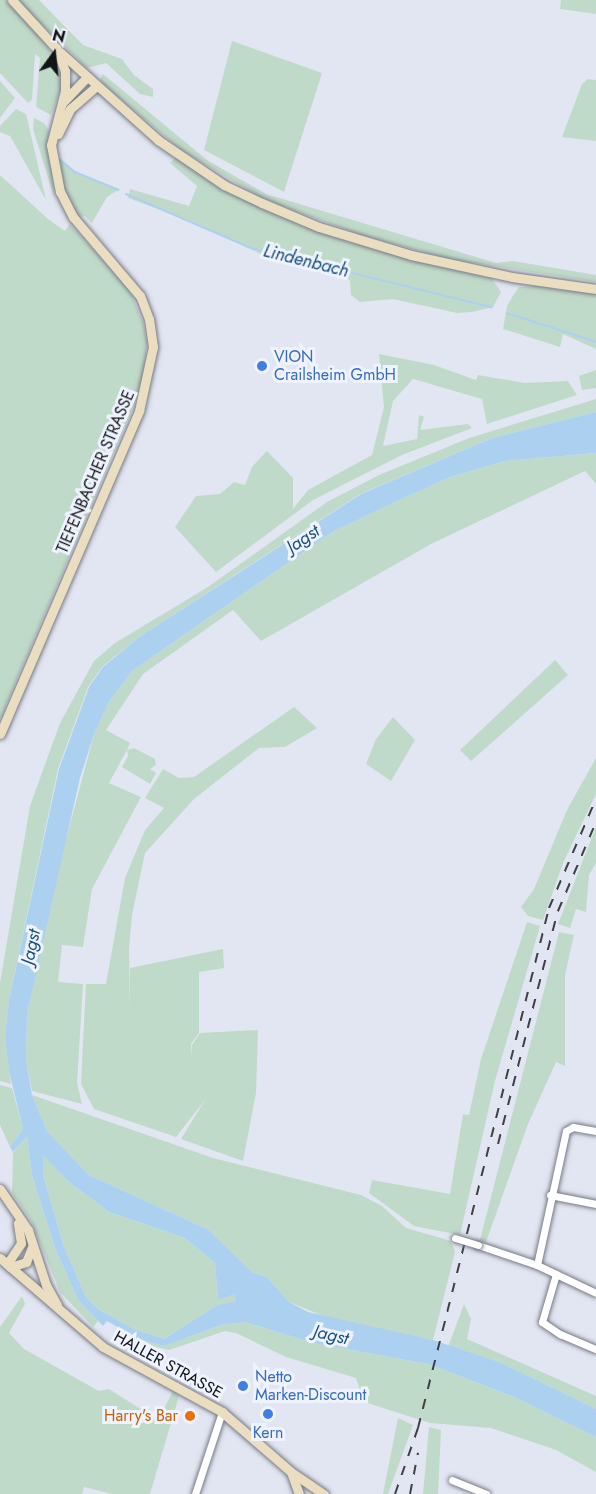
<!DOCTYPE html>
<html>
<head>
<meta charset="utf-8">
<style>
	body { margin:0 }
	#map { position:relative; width:596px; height:1494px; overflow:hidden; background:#e2e6f2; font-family:Jost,sans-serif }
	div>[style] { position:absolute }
	.green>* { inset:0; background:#c0dac9 }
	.water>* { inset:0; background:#acd1f0 }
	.stream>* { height:2px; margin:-1px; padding:0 1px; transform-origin:1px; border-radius:1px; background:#acd1f0 }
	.roads { filter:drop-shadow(0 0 2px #777b85) drop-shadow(0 0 2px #777b85) }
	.minor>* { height:7px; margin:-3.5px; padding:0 3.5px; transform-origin:3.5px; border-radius:3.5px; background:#fff }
	.secondary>* { height:9px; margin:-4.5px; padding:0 4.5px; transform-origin:4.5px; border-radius:4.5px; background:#eaddc0 }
	.rail>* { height:2px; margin-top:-1px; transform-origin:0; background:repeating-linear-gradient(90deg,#3e4045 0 10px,transparent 0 20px) }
	.bridges { filter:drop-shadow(0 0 2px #777b85) drop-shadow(0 0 2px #777b85) }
	.minor-bridge>* { height:7px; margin:-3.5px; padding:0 3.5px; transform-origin:3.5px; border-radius:3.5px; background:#fff }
	.dots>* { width:16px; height:16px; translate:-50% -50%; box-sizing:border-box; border:3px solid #eff3ff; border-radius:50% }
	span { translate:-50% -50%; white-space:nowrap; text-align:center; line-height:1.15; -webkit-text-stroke:6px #eff3ff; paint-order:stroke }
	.shop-label { font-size:16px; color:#366cbe }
	.left { translate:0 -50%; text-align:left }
	.street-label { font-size:16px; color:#121417 }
	.food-label { font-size:16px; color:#c56008 }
	.right { translate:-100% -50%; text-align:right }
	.water-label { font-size:18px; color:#175078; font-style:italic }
	.north { position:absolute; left:24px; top:24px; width:60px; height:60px; -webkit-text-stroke:4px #eff3ff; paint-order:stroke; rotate:15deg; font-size:16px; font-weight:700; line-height:24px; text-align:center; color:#121417 }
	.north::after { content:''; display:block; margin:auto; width:21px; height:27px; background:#121417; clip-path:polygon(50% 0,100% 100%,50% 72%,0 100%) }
</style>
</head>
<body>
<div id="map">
	<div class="green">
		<div style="clip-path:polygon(0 0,6px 0,43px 39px,60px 69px,63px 83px,51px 115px,36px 107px,40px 58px,35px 54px,32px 100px,28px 103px,0 73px)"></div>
		<div style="clip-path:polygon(17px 0,39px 0,83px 45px,122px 59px,134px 75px,153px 89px,153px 97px,140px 94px,106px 63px,87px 68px)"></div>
		<div style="clip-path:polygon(561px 0,596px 0,596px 14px,560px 9px)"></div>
		<div style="clip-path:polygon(232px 41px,322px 73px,284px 192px,204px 150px)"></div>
		<div style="clip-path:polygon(103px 74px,207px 160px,266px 194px,496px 263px,513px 261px,596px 275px,596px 282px,449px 259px,361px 235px,263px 199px,180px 149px,104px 85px,100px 79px)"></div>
		<div style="clip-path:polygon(588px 79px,596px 80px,596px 141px,562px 137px,582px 84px)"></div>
		<div style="clip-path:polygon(0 81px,15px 98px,0 118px)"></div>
		<div style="clip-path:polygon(16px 109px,26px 114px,46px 200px,10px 136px,0 132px,0 126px)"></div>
		<div style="clip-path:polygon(34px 118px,44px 123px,49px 131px,54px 197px,33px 129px)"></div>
		<div style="clip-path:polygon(176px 157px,235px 195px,278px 214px,359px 244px,492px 279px,501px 292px,493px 307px,472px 312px,457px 313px,393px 299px,360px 302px,351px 295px,350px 280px,267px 257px,194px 222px,128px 198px,130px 189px,189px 206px,197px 186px,170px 163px)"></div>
		<div style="clip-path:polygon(59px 158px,76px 172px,120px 189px,107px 197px,92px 223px,85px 216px,79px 217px,64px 189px)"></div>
		<div style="clip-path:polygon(0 175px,48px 219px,65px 231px,70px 224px,90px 246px,130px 291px,143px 322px,147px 343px,142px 386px,0 719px)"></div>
		<div style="clip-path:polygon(536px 286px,596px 294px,596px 349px,563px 334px,560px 347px,503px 329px,507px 306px,514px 294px,519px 287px)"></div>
		<div style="clip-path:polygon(379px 354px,434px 365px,476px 380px,478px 375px,525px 383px,568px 381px,577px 395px,487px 424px,482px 399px,413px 379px,393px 401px,383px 446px,417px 439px,419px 415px,424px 417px,420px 430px,468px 424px,472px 428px,402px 455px,313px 500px,216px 572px,175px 527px,196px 496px,220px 494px,234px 482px,245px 485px,252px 467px,267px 451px,293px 478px,293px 509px,308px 490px,372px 455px,384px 407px)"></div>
		<div style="clip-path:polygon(596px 370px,596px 388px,582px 390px,579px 376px)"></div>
		<div style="clip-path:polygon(596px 399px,596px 412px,492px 438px,360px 494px,139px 637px,103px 666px,88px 687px,58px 769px,9px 1000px,5px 1038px,11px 1084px,0 1081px,0 983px,30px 806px,60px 723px,94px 661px,115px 643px,208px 587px,327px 502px,379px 475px,469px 438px)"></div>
		<div style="clip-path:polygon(596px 453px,596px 484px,585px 471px,431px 544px,261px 641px,233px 610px,143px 674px,106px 730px,130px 743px,127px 750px,134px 748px,155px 759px,156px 765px,150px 769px,156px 773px,150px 784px,122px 767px,128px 756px,127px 750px,109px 783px,141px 797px,92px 889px,83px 947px,62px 945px,58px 982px,83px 984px,77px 1083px,82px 1104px,32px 1091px,26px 1059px,27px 1014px,56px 877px,94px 734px,110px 700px,132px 671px,334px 531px,406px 497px,450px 477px,505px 461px)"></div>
		<div style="clip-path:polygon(555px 660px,568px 675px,471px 761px,460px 750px)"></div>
		<div style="clip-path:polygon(294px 707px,317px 728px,285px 747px,259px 748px,194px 799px,145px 853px,132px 915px,129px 949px,130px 1014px,130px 968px,223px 949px,224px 968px,199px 972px,199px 1033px,191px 1044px,192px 1057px,192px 1045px,200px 1033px,258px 1030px,256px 1093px,243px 1161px,181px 1139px,205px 1100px,176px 1137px,94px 1109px,81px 1084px,86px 984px,106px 984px,125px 878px,145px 830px,164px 808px,145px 798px,163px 769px,179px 778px,194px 777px)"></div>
		<div style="clip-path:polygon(393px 717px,415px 740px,391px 781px,366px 764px,376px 739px)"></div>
		<div style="clip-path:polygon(596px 758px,596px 794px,563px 863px,543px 920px,528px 916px,521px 907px,534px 889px,567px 810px)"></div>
		<div style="clip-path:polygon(596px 827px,596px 863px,589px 875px,586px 912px,576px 909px,570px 928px,558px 924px)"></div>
		<div style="clip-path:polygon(527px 922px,540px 926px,495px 1081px,460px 1235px,414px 1226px,369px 1193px,372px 1180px,450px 1194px,463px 1114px,469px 1115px,481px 1059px)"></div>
		<div style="clip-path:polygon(559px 932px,574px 935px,565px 975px,565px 1066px,556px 1062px,528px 1124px,486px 1242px,480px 1240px)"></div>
		<div style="clip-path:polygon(0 1085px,12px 1088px,23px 1129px,10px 1147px,0 1125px)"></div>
		<div style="clip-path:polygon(32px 1095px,213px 1158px,361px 1195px,382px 1206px,406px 1228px,451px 1241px,455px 1252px,433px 1340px,331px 1319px,289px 1302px,267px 1277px,253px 1273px,209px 1230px,89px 1175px,47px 1131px)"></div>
		<div style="clip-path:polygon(27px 1135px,32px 1175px,55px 1248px,78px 1300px,98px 1321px,93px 1327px,60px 1292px,31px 1221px,12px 1193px,13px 1153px)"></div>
		<div style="clip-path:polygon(43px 1154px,69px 1182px,109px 1212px,185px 1238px,215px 1263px,218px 1300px,234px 1293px,236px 1301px,217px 1305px,164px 1339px,134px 1329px,98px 1309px,86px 1297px,64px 1247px,43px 1175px)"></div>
		<div style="clip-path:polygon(22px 1296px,25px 1304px,9px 1333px,24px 1349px,99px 1391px,109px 1389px,158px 1420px,173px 1391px,179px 1396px,150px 1494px,112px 1494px,84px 1487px,82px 1494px,0 1494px,0 1327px)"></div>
		<div style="clip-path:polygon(464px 1304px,471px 1319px,467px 1339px,596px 1396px,596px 1409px,504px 1364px,448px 1347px)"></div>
		<div style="clip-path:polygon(245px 1322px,313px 1343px,428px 1364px,512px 1396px,596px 1437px,596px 1472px,556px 1450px,491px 1428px,430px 1423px,364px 1402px,356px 1378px,286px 1357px,236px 1333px,225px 1331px,169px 1350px,144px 1344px,143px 1340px,164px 1346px,221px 1325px)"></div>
		<div style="clip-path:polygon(398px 1418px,413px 1425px,388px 1494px,383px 1494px)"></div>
		<div style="clip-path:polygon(429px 1427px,441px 1430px,438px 1494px,423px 1494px)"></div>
	</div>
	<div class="water">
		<div style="clip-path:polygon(evenodd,596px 412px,596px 453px,505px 461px,450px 477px,406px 497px,334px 531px,132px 671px,110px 700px,94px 734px,80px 778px,27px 1014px,26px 1059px,32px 1095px,47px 1131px,89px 1175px,209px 1230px,253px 1273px,267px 1277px,289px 1302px,308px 1312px,433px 1340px,504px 1364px,596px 1409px,596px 1437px,512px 1396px,428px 1364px,313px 1343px,245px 1322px,221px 1325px,164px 1346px,138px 1339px,107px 1321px,103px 1326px,78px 1300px,55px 1248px,32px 1175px,27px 1136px,13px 1152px,10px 1147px,23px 1129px,9px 1071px,5px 1038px,9px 1000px,59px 769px,89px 687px,103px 667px,139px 637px,361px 494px,492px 438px,596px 412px,43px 1155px,69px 1182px,109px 1212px,185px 1238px,215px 1263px,218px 1300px,234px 1294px,236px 1301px,217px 1305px,164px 1339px,134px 1329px,98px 1309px,86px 1297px,64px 1247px,43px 1175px,43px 1155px)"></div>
	</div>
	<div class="stream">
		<div style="left:59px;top:159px;width:21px;rotate:39deg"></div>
		<div style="left:75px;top:172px;width:47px;rotate:22.7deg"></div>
		<div style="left:126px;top:194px;width:136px;rotate:23.4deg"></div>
		<div style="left:251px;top:248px;width:248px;rotate:13.8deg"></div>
		<div style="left:507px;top:313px;width:94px;rotate:18deg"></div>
	</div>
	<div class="roads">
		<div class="minor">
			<div style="left:550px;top:1195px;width:47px;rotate:11.1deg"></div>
			<div style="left:478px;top:1245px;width:62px;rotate:18.7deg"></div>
			<div style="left:537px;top:1265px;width:65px;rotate:25.4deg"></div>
			<div style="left:537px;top:1265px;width:137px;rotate:-77.8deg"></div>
			<div style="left:566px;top:1131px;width:8px;rotate:-30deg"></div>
			<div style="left:573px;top:1127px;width:23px;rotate:10deg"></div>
			<div style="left:556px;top:1274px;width:50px;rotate:106.3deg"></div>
			<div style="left:542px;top:1322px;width:22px;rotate:34deg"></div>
			<div style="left:560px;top:1334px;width:39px;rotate:23deg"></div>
			<div style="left:452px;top:1480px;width:37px;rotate:22deg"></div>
			<div style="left:195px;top:1494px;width:86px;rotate:-71.8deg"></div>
		</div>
		<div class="secondary">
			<div style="left:60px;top:52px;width:132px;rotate:41.9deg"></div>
			<div style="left:158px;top:140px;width:80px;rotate:34.3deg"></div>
			<div style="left:224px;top:185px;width:42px;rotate:25.3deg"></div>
			<div style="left:262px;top:203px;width:62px;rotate:22.8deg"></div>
			<div style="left:319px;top:227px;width:96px;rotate:16.9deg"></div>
			<div style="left:411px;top:255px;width:103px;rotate:12.3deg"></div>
			<div style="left:512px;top:277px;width:85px;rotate:8.1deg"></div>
			<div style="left:64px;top:101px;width:32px;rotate:-46deg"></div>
			<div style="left:58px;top:134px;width:28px;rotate:-64deg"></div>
			<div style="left:70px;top:109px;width:33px;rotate:-41deg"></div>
			<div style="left:0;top:734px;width:352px;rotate:-66.7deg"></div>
			<div style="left:139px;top:411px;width:66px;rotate:-77.7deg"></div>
			<div style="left:153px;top:347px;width:28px;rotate:-98deg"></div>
			<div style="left:149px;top:319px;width:25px;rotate:-111deg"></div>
			<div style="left:140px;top:296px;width:104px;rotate:-130.3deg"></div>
			<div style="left:73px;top:217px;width:28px;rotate:-117deg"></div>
			<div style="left:60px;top:192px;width:48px;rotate:-100.8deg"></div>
			<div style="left:51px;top:145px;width:56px;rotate:-75.5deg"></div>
			<div style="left:65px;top:91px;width:20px;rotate:-90deg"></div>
			<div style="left:65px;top:71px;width:25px;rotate:-111deg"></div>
			<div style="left:56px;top:48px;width:65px;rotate:-132.5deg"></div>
			<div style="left:0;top:1189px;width:50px;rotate:55.7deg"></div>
			<div style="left:28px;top:1230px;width:58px;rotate:71.9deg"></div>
			<div style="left:46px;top:1285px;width:23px;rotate:61deg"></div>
			<div style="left:0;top:1258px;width:136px;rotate:40.8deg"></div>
			<div style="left:103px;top:1347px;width:136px;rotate:28.6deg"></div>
			<div style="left:222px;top:1412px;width:91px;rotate:41deg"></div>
			<div style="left:291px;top:1472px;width:40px;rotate:34deg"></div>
			<div style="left:7px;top:1264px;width:25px;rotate:-56deg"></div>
			<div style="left:21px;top:1243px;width:20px;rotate:-99deg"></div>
			<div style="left:10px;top:1267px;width:17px;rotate:-17deg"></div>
			<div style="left:26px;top:1262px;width:16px;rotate:-68deg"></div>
			<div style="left:291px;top:1472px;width:23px;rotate:70deg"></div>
		</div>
	</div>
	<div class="rail">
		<div style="left:498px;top:1144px;width:241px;rotate:-75.6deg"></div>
		<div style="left:558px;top:911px;width:97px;rotate:-66.9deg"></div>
		<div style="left:395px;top:1494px;width:70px;rotate:-70.8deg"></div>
		<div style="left:418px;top:1428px;width:536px;rotate:-75.86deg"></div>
		<div style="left:549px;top:908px;width:119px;rotate:-66.7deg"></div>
		<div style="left:410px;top:1494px;width:42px;rotate:-79deg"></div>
	</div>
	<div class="bridges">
		<div class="minor-bridge">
			<div style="left:455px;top:1238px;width:24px;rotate:17deg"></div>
		</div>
	</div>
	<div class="dots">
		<div style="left:262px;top:366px;background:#3f7fe0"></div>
		<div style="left:243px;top:1386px;background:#3f7fe0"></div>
		<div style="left:268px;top:1414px;background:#3f7fe0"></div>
		<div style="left:190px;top:1416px;background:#e8710a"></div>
	</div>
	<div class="shop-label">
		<span class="left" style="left:274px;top:366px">VION<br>Crailsheim GmbH</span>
		<span class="left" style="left:255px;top:1386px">Netto<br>Marken-Discount</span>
		<span style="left:268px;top:1433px">Kern</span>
	</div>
	<div class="street-label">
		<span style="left:96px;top:472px;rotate:-67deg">TIEFENBACHER STRASSE</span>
		<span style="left:168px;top:1365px;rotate:29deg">HALLER STRASSE</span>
	</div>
	<div class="food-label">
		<span class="right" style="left:178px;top:1416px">Harry's Bar</span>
	</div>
	<div class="water-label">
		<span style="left:306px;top:261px;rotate:14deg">Lindenbach</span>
		<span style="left:303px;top:539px;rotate:-34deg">Jagst</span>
		<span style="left:31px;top:947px;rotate:-78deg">Jagst</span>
		<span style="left:331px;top:1335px;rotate:13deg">Jagst</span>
	</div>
	<div class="north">N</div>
</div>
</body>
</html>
